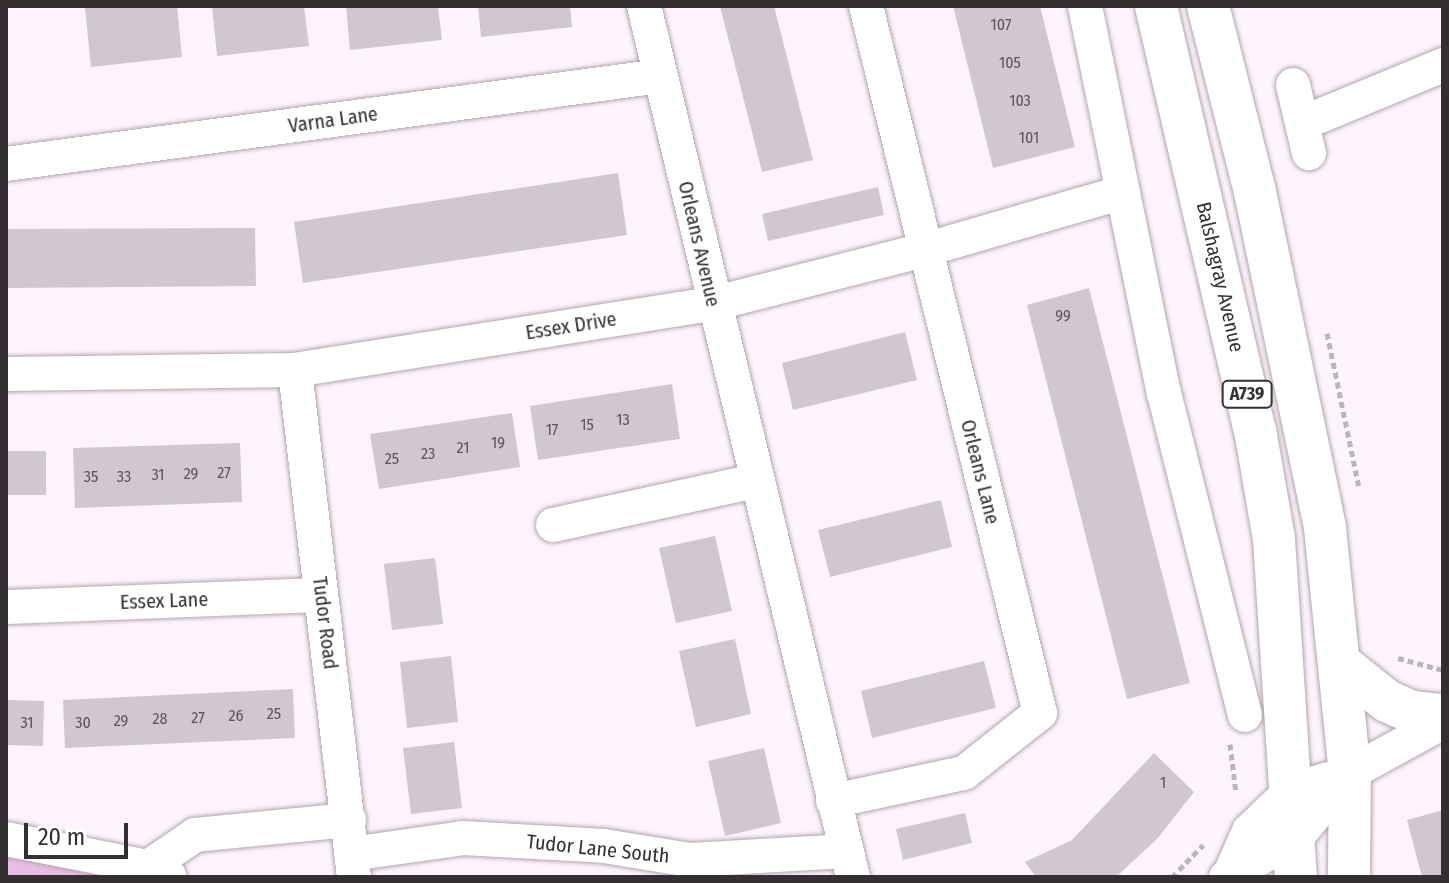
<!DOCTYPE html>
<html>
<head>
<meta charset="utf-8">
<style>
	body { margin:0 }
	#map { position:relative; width:1449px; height:883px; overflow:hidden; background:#fef4fd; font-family:"Fira Sans Condensed",sans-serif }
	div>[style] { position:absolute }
	.green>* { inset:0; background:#eabde5 }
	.building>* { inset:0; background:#d2c6d1 }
	.path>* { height:5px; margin-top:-2.5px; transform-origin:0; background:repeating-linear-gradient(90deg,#bcb4bb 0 6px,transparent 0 10px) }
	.roads { filter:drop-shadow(0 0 2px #b1a6b0) drop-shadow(0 0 2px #b1a6b0) }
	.minor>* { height:34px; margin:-17px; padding:0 17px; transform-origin:17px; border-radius:17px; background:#fff }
	.major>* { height:42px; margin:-21px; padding:0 21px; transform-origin:21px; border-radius:21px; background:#fff }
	span { translate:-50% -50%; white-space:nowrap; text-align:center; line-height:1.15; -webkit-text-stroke:6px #fff; paint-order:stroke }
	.number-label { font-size:16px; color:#5c555a }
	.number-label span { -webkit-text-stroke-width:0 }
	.shield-label span { padding:2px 6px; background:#fff; border:2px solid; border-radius:6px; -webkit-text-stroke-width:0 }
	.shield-label { font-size:18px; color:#342f33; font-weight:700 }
	.street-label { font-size:20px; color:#342f33 }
	.frame { position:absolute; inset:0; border:8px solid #342f33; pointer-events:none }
	.scale { position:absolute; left:24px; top:823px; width:104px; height:36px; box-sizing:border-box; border:4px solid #342f33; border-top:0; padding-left:10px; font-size:24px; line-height:28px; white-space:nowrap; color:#342f33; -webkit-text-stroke:6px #fff; paint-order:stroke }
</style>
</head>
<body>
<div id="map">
	<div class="green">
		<div style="clip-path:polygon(6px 856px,171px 877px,6px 877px)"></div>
	</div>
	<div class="building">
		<div style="clip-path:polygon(177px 6px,182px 57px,91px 67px,85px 8px)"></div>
		<div style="clip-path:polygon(212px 6px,304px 6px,309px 46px,217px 56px)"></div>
		<div style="clip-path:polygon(346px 6px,438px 6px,442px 40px,350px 50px)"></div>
		<div style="clip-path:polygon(478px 6px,570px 6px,572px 27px,481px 37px)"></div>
		<div style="clip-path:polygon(720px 6px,774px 6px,813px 160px,762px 172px)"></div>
		<div style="clip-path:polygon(953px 6px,1040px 6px,1075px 147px,993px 168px)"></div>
		<div style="clip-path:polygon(618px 173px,627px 235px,303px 283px,294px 222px)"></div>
		<div style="clip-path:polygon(878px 187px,884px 215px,768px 241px,762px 214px)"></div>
		<div style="clip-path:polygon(255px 228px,256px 286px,6px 288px,6px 229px)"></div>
		<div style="clip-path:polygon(1089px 288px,1190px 683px,1127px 699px,1027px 305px)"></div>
		<div style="clip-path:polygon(905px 332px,917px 380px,793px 410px,782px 363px)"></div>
		<div style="clip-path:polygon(672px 384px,680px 439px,538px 460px,530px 406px)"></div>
		<div style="clip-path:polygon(512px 413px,520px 467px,379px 489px,370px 434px)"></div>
		<div style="clip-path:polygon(240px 443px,242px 502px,75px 508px,73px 448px)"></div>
		<div style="clip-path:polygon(6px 451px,46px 451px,46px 495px,6px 495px)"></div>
		<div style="clip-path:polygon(941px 500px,952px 547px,830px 577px,818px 530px)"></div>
		<div style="clip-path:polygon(715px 536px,732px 611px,676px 623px,659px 548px)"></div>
		<div style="clip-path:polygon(435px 558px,443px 624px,392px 630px,384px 564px)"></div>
		<div style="clip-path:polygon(735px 639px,751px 714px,696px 727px,679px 651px)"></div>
		<div style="clip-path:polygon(451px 656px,458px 722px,407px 728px,400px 662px)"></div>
		<div style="clip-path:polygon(984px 661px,996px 708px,872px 738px,861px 691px)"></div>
		<div style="clip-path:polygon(293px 689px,295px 738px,65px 748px,63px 700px)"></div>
		<div style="clip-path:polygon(6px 700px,44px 701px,43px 746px,6px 745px)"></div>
		<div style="clip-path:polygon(454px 742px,462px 808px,411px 814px,403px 748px)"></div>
		<div style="clip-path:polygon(764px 748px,781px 823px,725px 836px,708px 761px)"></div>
		<div style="clip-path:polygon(1154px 753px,1194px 792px,1157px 839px,1116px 877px,1036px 877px,1025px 862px,1072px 840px)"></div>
		<div style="clip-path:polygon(1443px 810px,1443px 877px,1422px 877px,1407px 820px)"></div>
		<div style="clip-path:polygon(965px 813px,972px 843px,903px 860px,896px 829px)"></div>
	</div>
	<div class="path">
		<div style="left:1327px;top:333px;width:158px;rotate:78.3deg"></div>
		<div style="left:1398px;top:658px;width:47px;rotate:14.9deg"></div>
		<div style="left:1230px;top:744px;width:49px;rotate:83deg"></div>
		<div style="left:1172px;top:877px;width:45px;rotate:-45.9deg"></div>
	</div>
	<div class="roads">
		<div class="minor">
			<div style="left:644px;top:6px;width:896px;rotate:76.51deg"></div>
			<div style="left:1085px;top:6px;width:395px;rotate:78.5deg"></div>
			<div style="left:1164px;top:393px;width:332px;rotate:75.9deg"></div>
			<div style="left:1293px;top:85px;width:70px;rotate:76.8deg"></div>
			<div style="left:1303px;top:123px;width:152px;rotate:-22.5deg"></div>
			<div style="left:6px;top:164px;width:660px;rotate:-7.66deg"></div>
			<div style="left:295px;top:370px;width:510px;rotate:83.36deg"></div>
			<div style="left:6px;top:374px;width:289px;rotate:-0.8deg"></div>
			<div style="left:295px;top:370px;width:422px;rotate:-9deg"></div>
			<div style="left:712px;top:304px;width:219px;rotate:-14.3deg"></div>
			<div style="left:924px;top:250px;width:207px;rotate:-16.2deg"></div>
			<div style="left:553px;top:525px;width:207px;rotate:-12.3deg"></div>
			<div style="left:6px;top:607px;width:315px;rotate:-2.2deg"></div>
			<div style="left:833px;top:801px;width:134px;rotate:-12.1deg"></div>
			<div style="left:964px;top:773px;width:97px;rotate:-38.3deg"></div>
			<div style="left:1040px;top:713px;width:728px;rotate:-103.83deg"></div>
			<div style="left:6px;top:839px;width:145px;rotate:11.2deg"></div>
			<div style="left:148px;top:867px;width:23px;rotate:23deg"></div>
			<div style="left:351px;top:854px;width:113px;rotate:-8.1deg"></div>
			<div style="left:463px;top:838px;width:141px;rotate:3.2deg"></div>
			<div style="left:604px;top:846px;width:87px;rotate:9.2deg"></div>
			<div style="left:690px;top:860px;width:157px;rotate:-3.3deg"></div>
			<div style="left:148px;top:867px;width:57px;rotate:-34.2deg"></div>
			<div style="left:195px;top:835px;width:155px;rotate:-5.6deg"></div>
			<div style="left:1230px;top:874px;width:47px;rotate:-66.2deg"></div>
			<div style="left:1249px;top:831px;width:61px;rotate:-43.7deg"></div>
			<div style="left:1293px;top:789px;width:59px;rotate:-15.7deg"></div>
			<div style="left:1350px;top:773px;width:106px;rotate:-28.7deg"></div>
			<div style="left:1226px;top:877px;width:80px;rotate:-29.1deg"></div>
			<div style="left:1296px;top:838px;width:85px;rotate:-50.3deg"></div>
		</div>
		<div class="major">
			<div style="left:1156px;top:6px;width:435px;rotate:76.9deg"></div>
			<div style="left:1255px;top:430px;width:111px;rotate:80.1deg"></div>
			<div style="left:1274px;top:539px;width:339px;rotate:86.3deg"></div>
			<div style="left:1208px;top:6px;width:192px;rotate:75.8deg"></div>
			<div style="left:1255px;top:192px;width:343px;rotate:78.2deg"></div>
			<div style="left:1325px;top:528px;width:246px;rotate:84.2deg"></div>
			<div style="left:1350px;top:773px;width:104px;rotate:90.6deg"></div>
			<div style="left:1342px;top:665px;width:58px;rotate:38.7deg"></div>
			<div style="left:1387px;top:701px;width:27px;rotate:24deg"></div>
			<div style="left:1412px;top:712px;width:31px;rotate:6deg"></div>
		</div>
	</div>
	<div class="number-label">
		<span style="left:1001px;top:25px">107</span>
		<span style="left:1010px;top:63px">105</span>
		<span style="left:1020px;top:101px">103</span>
		<span style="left:1029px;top:138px">101</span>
		<span style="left:1063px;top:316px">99</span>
		<span style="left:623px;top:420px">13</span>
		<span style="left:587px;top:425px">15</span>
		<span style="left:552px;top:430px">17</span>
		<span style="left:498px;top:443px">19</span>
		<span style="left:463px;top:448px">21</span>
		<span style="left:428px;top:454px">23</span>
		<span style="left:392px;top:459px">25</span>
		<span style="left:224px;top:473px">27</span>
		<span style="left:191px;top:474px">29</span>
		<span style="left:158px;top:475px">31</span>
		<span style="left:91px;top:477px">35</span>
		<span style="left:124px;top:477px">33</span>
		<span style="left:274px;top:714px">25</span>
		<span style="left:236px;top:716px">26</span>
		<span style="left:198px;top:718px">27</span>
		<span style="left:160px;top:719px">28</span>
		<span style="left:121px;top:721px">29</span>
		<span style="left:27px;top:723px">31</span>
		<span style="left:83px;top:723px">30</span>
		<span style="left:1163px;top:783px">1</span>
	</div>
	<div class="shield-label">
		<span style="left:1247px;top:394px">A739</span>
	</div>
	<div class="street-label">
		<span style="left:333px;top:120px;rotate:-8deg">Varna Lane</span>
		<span style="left:699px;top:244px;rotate:77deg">Orleans Avenue</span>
		<span style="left:1220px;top:277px;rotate:77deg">Balshagray Avenue</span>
		<span style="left:571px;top:326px;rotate:-9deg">Essex Drive</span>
		<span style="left:980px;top:472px;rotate:76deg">Orleans Lane</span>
		<span style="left:164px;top:601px;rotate:-2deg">Essex Lane</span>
		<span style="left:325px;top:623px;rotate:83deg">Tudor Road</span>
		<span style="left:598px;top:849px;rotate:6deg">Tudor Lane South</span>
	</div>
	<div class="frame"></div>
	<div class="scale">20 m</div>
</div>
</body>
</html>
